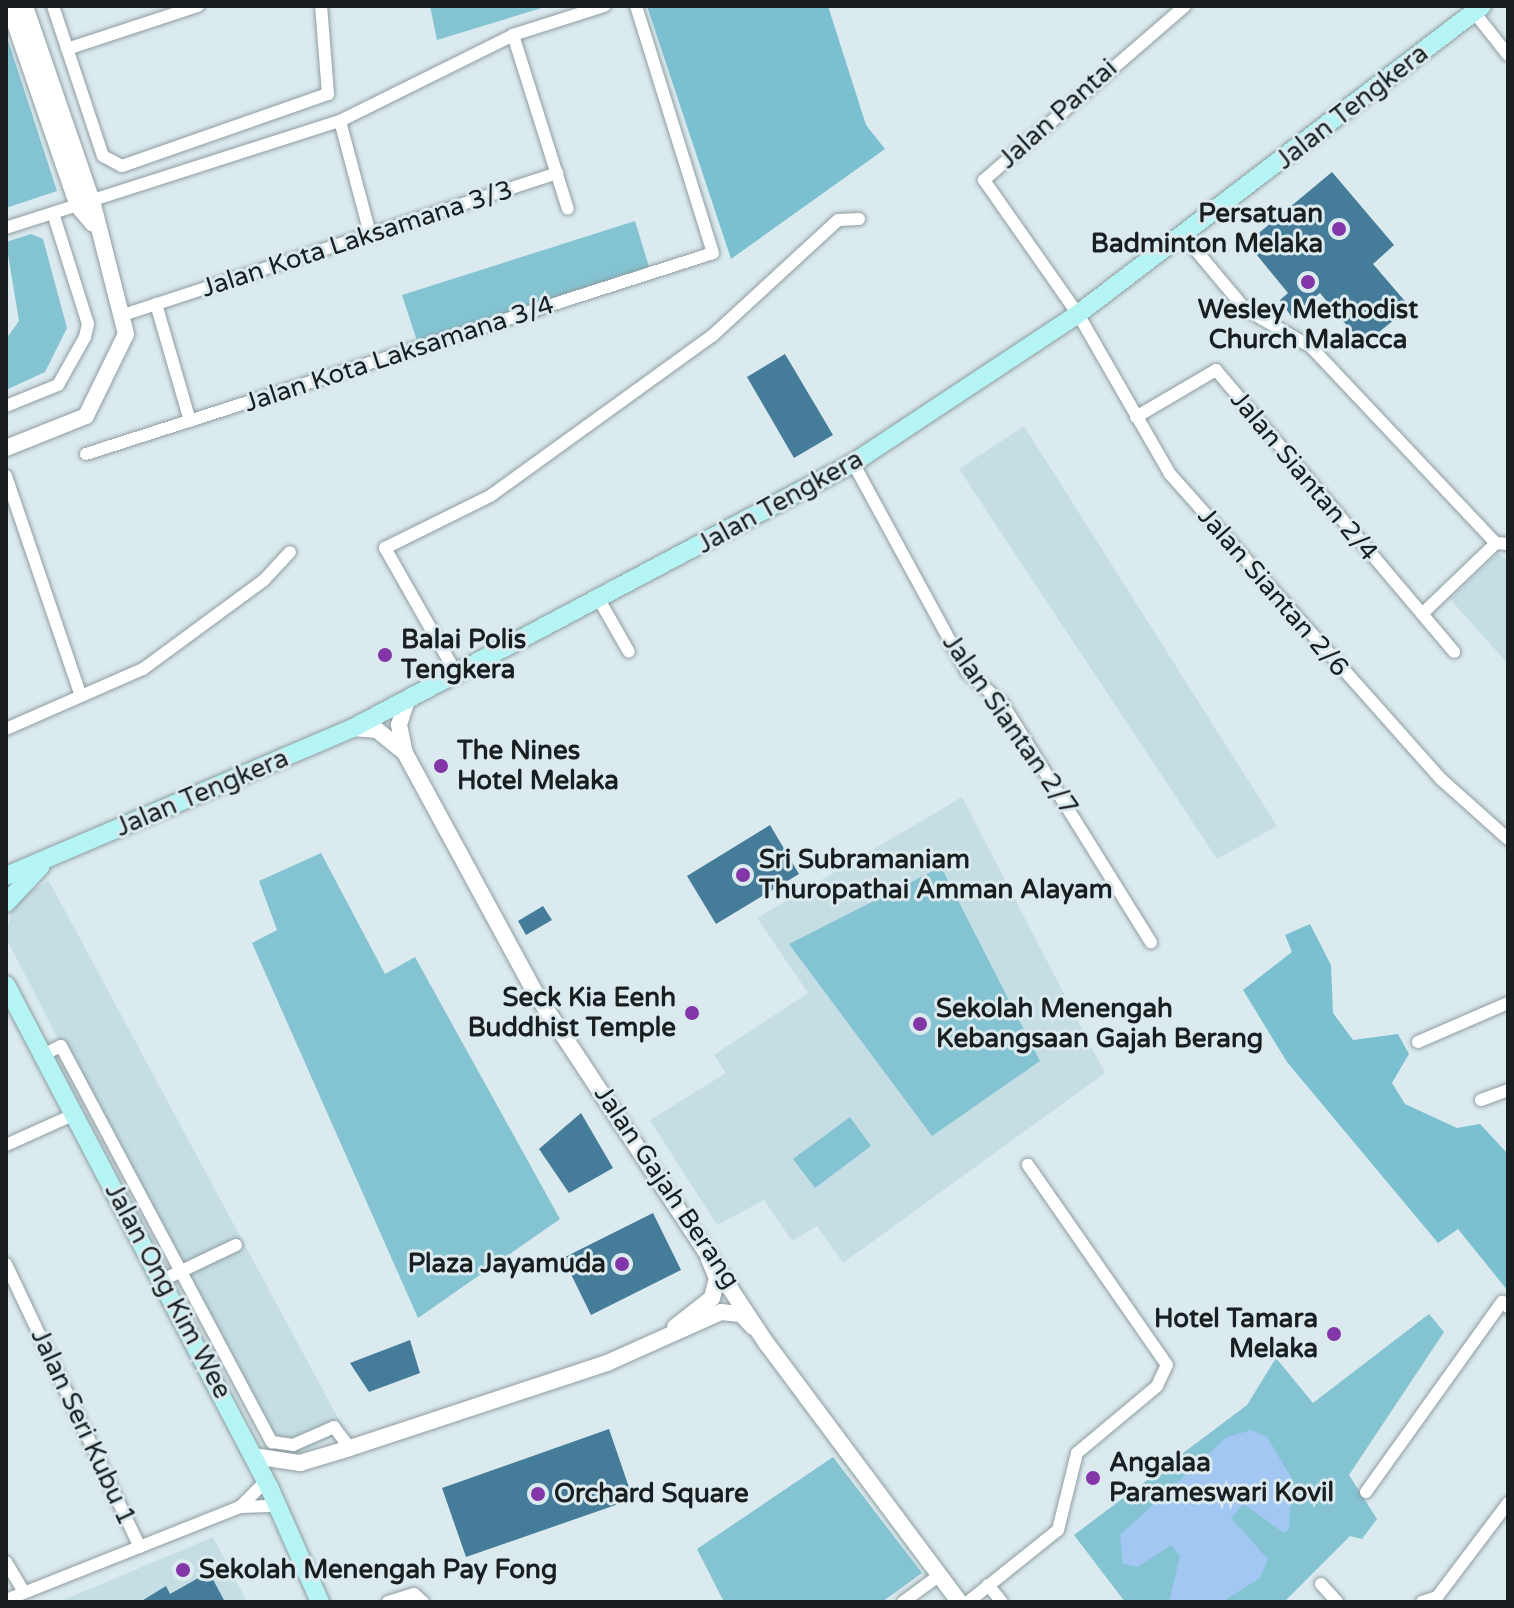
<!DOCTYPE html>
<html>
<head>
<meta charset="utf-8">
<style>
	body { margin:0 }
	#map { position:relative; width:1514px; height:1608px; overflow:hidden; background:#dbeaee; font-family:"Varela Round",sans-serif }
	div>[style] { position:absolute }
	.built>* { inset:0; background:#c5dee4 }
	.green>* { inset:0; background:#84c3d2 }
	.forest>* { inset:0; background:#7bc0d1 }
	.water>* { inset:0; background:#a3c7f3 }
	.building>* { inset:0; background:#457c99 }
	.roads { filter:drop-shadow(0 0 2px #8e9da0) drop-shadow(0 0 2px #8e9da0) }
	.minor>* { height:12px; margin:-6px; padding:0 6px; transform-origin:6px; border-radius:6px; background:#fff }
	.tertiary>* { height:16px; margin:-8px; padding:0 8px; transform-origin:8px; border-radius:8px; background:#fff }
	.secondary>* { height:18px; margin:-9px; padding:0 9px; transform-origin:9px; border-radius:9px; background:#b5f4f4 }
	.dots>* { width:22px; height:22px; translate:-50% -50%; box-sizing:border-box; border:4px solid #dbeaee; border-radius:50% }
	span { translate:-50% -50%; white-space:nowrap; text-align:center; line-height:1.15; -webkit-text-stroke:6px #dbeaee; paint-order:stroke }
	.street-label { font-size:26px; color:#191f20 }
	.poi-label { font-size:26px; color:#191f20; font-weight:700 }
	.right { translate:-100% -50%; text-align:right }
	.left { translate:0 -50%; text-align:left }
	.frame { position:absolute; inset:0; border:8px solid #191f20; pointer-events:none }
</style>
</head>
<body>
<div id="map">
	<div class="built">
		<div style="clip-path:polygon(1024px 426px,1277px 826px,1217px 859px,959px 469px)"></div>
		<div style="clip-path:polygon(1498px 553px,1508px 561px,1508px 664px,1450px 599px)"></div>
		<div style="clip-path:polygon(962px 797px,1105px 1073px,843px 1263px,817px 1226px,792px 1241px,764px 1200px,717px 1225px,650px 1120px,726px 1073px,714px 1055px,808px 993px,757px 918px)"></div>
		<div style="clip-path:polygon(49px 881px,345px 1431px,292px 1456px,270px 1450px,6px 938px,13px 900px)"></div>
		<div style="clip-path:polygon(213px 1537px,247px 1602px,59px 1602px)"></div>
	</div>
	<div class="green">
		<div style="clip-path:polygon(430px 6px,548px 6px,437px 40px)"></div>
		<div style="clip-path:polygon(6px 34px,57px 191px,6px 208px)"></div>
		<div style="clip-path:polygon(635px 221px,649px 267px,417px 341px,402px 295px)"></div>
		<div style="clip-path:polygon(31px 234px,43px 239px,67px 328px,45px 372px,6px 390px,6px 339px,19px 321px,6px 242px)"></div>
		<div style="clip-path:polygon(321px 853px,385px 974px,415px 957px,560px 1219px,418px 1318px,252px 943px,277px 930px,259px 881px)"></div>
		<div style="clip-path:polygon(941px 867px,1040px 1061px,932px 1136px,789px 944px)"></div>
		<div style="clip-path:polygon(850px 1117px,871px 1146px,815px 1188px,793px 1159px)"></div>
		<div style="clip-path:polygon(1429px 1314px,1444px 1332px,1349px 1475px,1377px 1519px,1362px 1539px,1350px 1536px,1284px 1602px,1125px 1602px,1074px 1535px,1247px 1405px,1276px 1358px,1313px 1403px)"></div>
		<div style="clip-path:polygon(833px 1457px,922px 1573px,882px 1602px,724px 1602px,697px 1549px)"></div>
	</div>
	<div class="forest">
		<div style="clip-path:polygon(647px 6px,828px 6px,866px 125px,885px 149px,731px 259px)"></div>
		<div style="clip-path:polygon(1310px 924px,1331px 965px,1333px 1013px,1353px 1040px,1398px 1034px,1409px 1054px,1392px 1083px,1405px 1104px,1457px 1128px,1480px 1124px,1508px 1154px,1508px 1291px,1458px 1229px,1438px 1243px,1287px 1062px,1243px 990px,1292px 952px,1285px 935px)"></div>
	</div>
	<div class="water">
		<div style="clip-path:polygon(1251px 1430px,1267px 1437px,1292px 1479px,1289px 1529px,1284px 1533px,1243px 1504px,1231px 1518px,1268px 1559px,1260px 1578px,1222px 1602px,1169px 1602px,1180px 1556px,1171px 1545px,1138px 1567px,1123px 1564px,1120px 1535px,1227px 1437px)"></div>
	</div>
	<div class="building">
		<div style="clip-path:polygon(1332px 172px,1394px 245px,1373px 264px,1410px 307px,1363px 345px,1320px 293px,1291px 316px,1280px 300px,1288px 293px,1247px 243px)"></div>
		<div style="clip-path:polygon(785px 354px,833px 435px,794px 458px,747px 377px)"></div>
		<div style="clip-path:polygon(770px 825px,799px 874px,716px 924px,687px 876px)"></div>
		<div style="clip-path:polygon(543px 906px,552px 920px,526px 935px,518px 921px)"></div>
		<div style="clip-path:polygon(581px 1113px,613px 1168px,569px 1193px,539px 1149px)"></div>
		<div style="clip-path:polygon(653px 1213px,681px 1270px,591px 1315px,563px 1258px)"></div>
		<div style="clip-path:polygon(410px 1340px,420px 1373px,369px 1392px,350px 1363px)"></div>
		<div style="clip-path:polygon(609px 1429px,633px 1499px,466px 1557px,442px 1488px)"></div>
		<div style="clip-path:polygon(209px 1572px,225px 1602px,140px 1602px,166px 1586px,170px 1594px)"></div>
	</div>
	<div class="roads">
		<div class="minor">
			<div style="left:53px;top:6px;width:158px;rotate:71.6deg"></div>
			<div style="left:103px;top:156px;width:21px;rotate:28deg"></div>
			<div style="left:122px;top:166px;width:218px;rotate:-19.3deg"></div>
			<div style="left:328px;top:94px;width:88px;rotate:-94.5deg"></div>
			<div style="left:1185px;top:6px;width:266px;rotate:139.1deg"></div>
			<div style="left:984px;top:180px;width:164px;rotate:55deg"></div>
			<div style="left:1078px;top:314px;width:185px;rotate:60.1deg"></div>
			<div style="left:1170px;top:474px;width:409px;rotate:48.4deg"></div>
			<div style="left:1442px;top:780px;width:89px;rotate:41.8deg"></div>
			<div style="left:1474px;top:12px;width:55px;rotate:51.7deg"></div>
			<div style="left:513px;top:35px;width:182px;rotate:72.5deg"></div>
			<div style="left:67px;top:49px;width:138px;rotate:-18.2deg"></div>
			<div style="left:340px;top:121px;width:117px;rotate:75.1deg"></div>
			<div style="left:6px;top:228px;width:351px;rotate:-17.8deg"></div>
			<div style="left:340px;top:121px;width:193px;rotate:-26.4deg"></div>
			<div style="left:513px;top:35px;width:96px;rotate:-17.7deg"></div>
			<div style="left:1184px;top:236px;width:95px;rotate:50.1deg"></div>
			<div style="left:1245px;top:309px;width:76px;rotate:29.9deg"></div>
			<div style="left:1311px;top:347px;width:270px;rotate:46.7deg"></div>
			<div style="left:1496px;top:543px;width:12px;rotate:5deg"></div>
			<div style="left:156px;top:304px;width:122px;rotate:73.8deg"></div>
			<div style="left:123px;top:315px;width:457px;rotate:-18.1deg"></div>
			<div style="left:6px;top:406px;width:56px;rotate:-22deg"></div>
			<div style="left:58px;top:385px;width:55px;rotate:-60.6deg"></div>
			<div style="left:85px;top:337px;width:13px;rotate:-77deg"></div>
			<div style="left:88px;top:324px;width:116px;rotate:-107.5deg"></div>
			<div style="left:1136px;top:417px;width:93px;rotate:-30.4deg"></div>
			<div style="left:1216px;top:370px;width:369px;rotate:49.8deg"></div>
			<div style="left:86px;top:454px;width:658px;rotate:-17.77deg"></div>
			<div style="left:713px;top:253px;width:259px;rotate:-107.3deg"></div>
			<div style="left:853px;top:463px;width:238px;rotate:61.4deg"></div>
			<div style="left:967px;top:672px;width:47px;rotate:41.5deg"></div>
			<div style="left:1002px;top:703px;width:282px;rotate:58.1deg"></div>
			<div style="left:6px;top:476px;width:232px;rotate:71.2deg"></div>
			<div style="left:597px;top:596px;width:64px;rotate:60.3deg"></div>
			<div style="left:1422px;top:614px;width:103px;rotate:-43.8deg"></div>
			<div style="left:456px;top:673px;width:144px;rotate:-119.6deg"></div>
			<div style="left:385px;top:548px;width:117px;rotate:-26.3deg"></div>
			<div style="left:490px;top:496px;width:274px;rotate:-35.8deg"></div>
			<div style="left:712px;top:336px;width:171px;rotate:-42.6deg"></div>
			<div style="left:838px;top:220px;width:21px;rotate:-3deg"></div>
			<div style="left:6px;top:729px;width:150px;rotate:-23.7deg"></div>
			<div style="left:143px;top:669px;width:150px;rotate:-36.3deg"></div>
			<div style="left:264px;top:580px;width:38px;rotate:-47deg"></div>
			<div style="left:1418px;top:1042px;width:98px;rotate:-23.4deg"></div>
			<div style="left:43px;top:1055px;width:20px;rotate:-27deg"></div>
			<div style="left:61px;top:1046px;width:449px;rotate:62deg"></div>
			<div style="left:272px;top:1442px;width:21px;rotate:8deg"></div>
			<div style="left:293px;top:1445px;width:45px;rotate:-23.7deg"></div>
			<div style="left:334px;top:1427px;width:26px;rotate:53deg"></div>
			<div style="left:1481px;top:1100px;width:29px;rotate:-20deg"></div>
			<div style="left:6px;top:1145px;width:76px;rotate:-24.2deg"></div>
			<div style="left:6px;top:1264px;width:313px;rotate:64.7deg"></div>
			<div style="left:171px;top:1276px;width:72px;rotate:-25.5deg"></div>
			<div style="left:1366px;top:1492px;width:234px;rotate:-54.4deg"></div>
			<div style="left:1502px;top:1302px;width:8px;rotate:40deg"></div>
			<div style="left:240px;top:1507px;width:37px;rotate:-45deg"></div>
			<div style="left:6px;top:1562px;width:35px;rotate:59deg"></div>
			<div style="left:1321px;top:1584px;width:24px;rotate:48deg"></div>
			<div style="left:988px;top:1585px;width:22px;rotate:51deg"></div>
			<div style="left:6px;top:1600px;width:252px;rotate:-21.7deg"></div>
			<div style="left:240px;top:1507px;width:38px;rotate:-2deg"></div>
			<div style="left:388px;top:1602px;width:27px;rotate:-17deg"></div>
			<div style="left:414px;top:1594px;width:12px;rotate:42deg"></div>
			<div style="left:903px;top:1602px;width:42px;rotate:-36.3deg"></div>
			<div style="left:968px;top:1602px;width:115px;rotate:-38.7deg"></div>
			<div style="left:1058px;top:1530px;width:79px;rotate:-76.1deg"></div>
			<div style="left:1077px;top:1453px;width:104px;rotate:-39.9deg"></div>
			<div style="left:1157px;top:1386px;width:23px;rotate:-65deg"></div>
			<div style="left:1167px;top:1365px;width:244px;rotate:-124.8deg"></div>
			<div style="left:1422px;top:1602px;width:16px;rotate:-18deg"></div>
			<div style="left:1437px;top:1597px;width:118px;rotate:-52.9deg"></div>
		</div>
		<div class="tertiary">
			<div style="left:9px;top:6px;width:212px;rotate:71deg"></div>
			<div style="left:78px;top:206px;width:23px;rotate:50deg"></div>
			<div style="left:6px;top:448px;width:86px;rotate:-21.8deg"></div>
			<div style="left:86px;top:416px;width:91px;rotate:-64deg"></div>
			<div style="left:126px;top:334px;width:137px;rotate:-104.3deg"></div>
			<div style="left:92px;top:201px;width:206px;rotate:-109deg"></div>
			<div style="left:407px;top:700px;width:26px;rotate:108deg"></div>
			<div style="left:399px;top:725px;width:29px;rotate:78deg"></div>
			<div style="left:405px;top:753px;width:271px;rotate:61.5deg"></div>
			<div style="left:534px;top:991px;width:423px;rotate:56.6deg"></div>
			<div style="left:767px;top:1344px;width:322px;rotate:53.3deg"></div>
			<div style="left:353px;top:728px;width:24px;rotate:5deg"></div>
			<div style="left:377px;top:730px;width:35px;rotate:39deg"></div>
			<div style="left:675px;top:1327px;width:47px;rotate:-38.1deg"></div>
			<div style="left:712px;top:1298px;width:21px;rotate:-76deg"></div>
			<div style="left:717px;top:1278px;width:21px;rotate:-113deg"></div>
			<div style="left:253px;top:1456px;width:48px;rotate:8.5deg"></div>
			<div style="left:300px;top:1463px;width:52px;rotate:-16.7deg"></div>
			<div style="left:350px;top:1448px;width:271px;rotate:-18.3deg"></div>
			<div style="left:607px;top:1363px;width:125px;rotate:-24.1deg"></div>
			<div style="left:721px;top:1312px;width:20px;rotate:6deg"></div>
			<div style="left:741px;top:1314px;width:18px;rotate:47deg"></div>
		</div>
		<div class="secondary">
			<div style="left:6px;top:876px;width:377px;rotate:-23.1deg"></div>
			<div style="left:353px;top:728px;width:566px;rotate:-27.92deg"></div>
			<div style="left:853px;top:463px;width:270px;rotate:-33.5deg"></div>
			<div style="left:1078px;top:314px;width:508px;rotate:-37.32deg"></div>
			<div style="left:6px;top:903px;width:50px;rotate:-46.6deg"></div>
			<div style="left:6px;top:985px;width:569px;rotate:62.35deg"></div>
			<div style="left:270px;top:1489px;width:124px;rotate:66.1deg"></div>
		</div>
	</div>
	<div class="dots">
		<div style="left:1339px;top:229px;background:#8236a7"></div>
		<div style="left:1308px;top:282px;background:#8236a7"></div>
		<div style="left:385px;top:655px;background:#8236a7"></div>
		<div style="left:441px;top:766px;background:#8236a7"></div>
		<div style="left:743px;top:875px;background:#8236a7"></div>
		<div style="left:692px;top:1013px;background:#8236a7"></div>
		<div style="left:920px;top:1024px;background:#8236a7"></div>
		<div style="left:622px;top:1264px;background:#8236a7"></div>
		<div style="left:1334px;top:1334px;background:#8236a7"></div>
		<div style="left:1093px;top:1478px;background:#8236a7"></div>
		<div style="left:538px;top:1494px;background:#8236a7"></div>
		<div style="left:183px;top:1570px;background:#8236a7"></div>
	</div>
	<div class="street-label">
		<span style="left:1352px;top:107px;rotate:-38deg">Jalan Tengkera</span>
		<span style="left:1058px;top:114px;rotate:-42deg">Jalan Pantai</span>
		<span style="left:357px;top:239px;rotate:-18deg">Jalan Kota Laksamana 3/3</span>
		<span style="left:399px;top:354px;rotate:-18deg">Jalan Kota Laksamana 3/4</span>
		<span style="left:1304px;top:476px;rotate:50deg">Jalan Siantan 2/4</span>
		<span style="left:780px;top:502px;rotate:-29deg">Jalan Tengkera</span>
		<span style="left:1273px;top:592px;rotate:49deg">Jalan Siantan 2/6</span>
		<span style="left:1010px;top:725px;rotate:55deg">Jalan Siantan 2/7</span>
		<span style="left:202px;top:793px;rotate:-23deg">Jalan Tengkera</span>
		<span style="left:667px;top:1187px;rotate:56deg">Jalan Gajah Berang</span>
		<span style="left:168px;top:1291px;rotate:62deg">Jalan Ong Kim Wee</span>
		<span style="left:83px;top:1427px;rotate:65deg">Jalan Seri Kubu 1</span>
	</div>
	<div class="poi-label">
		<span class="right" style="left:1323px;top:229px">Persatuan<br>Badminton Melaka</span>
		<span style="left:1308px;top:325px">Wesley Methodist<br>Church Malacca</span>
		<span class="left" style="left:401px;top:655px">Balai Polis<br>Tengkera</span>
		<span class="left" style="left:457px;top:766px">The Nines<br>Hotel Melaka</span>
		<span class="left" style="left:759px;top:875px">Sri Subramaniam<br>Thuropathai Amman Alayam</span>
		<span class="right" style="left:676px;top:1013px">Seck Kia Eenh<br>Buddhist Temple</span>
		<span class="left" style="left:936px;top:1024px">Sekolah Menengah<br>Kebangsaan Gajah Berang</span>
		<span class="right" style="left:606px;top:1264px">Plaza Jayamuda</span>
		<span class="right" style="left:1318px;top:1334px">Hotel Tamara<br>Melaka</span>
		<span class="left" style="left:1109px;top:1478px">Angalaa<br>Parameswari Kovil</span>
		<span class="left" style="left:554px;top:1494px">Orchard Square</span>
		<span class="left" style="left:199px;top:1570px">Sekolah Menengah Pay Fong</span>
	</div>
	<div class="frame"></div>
</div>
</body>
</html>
